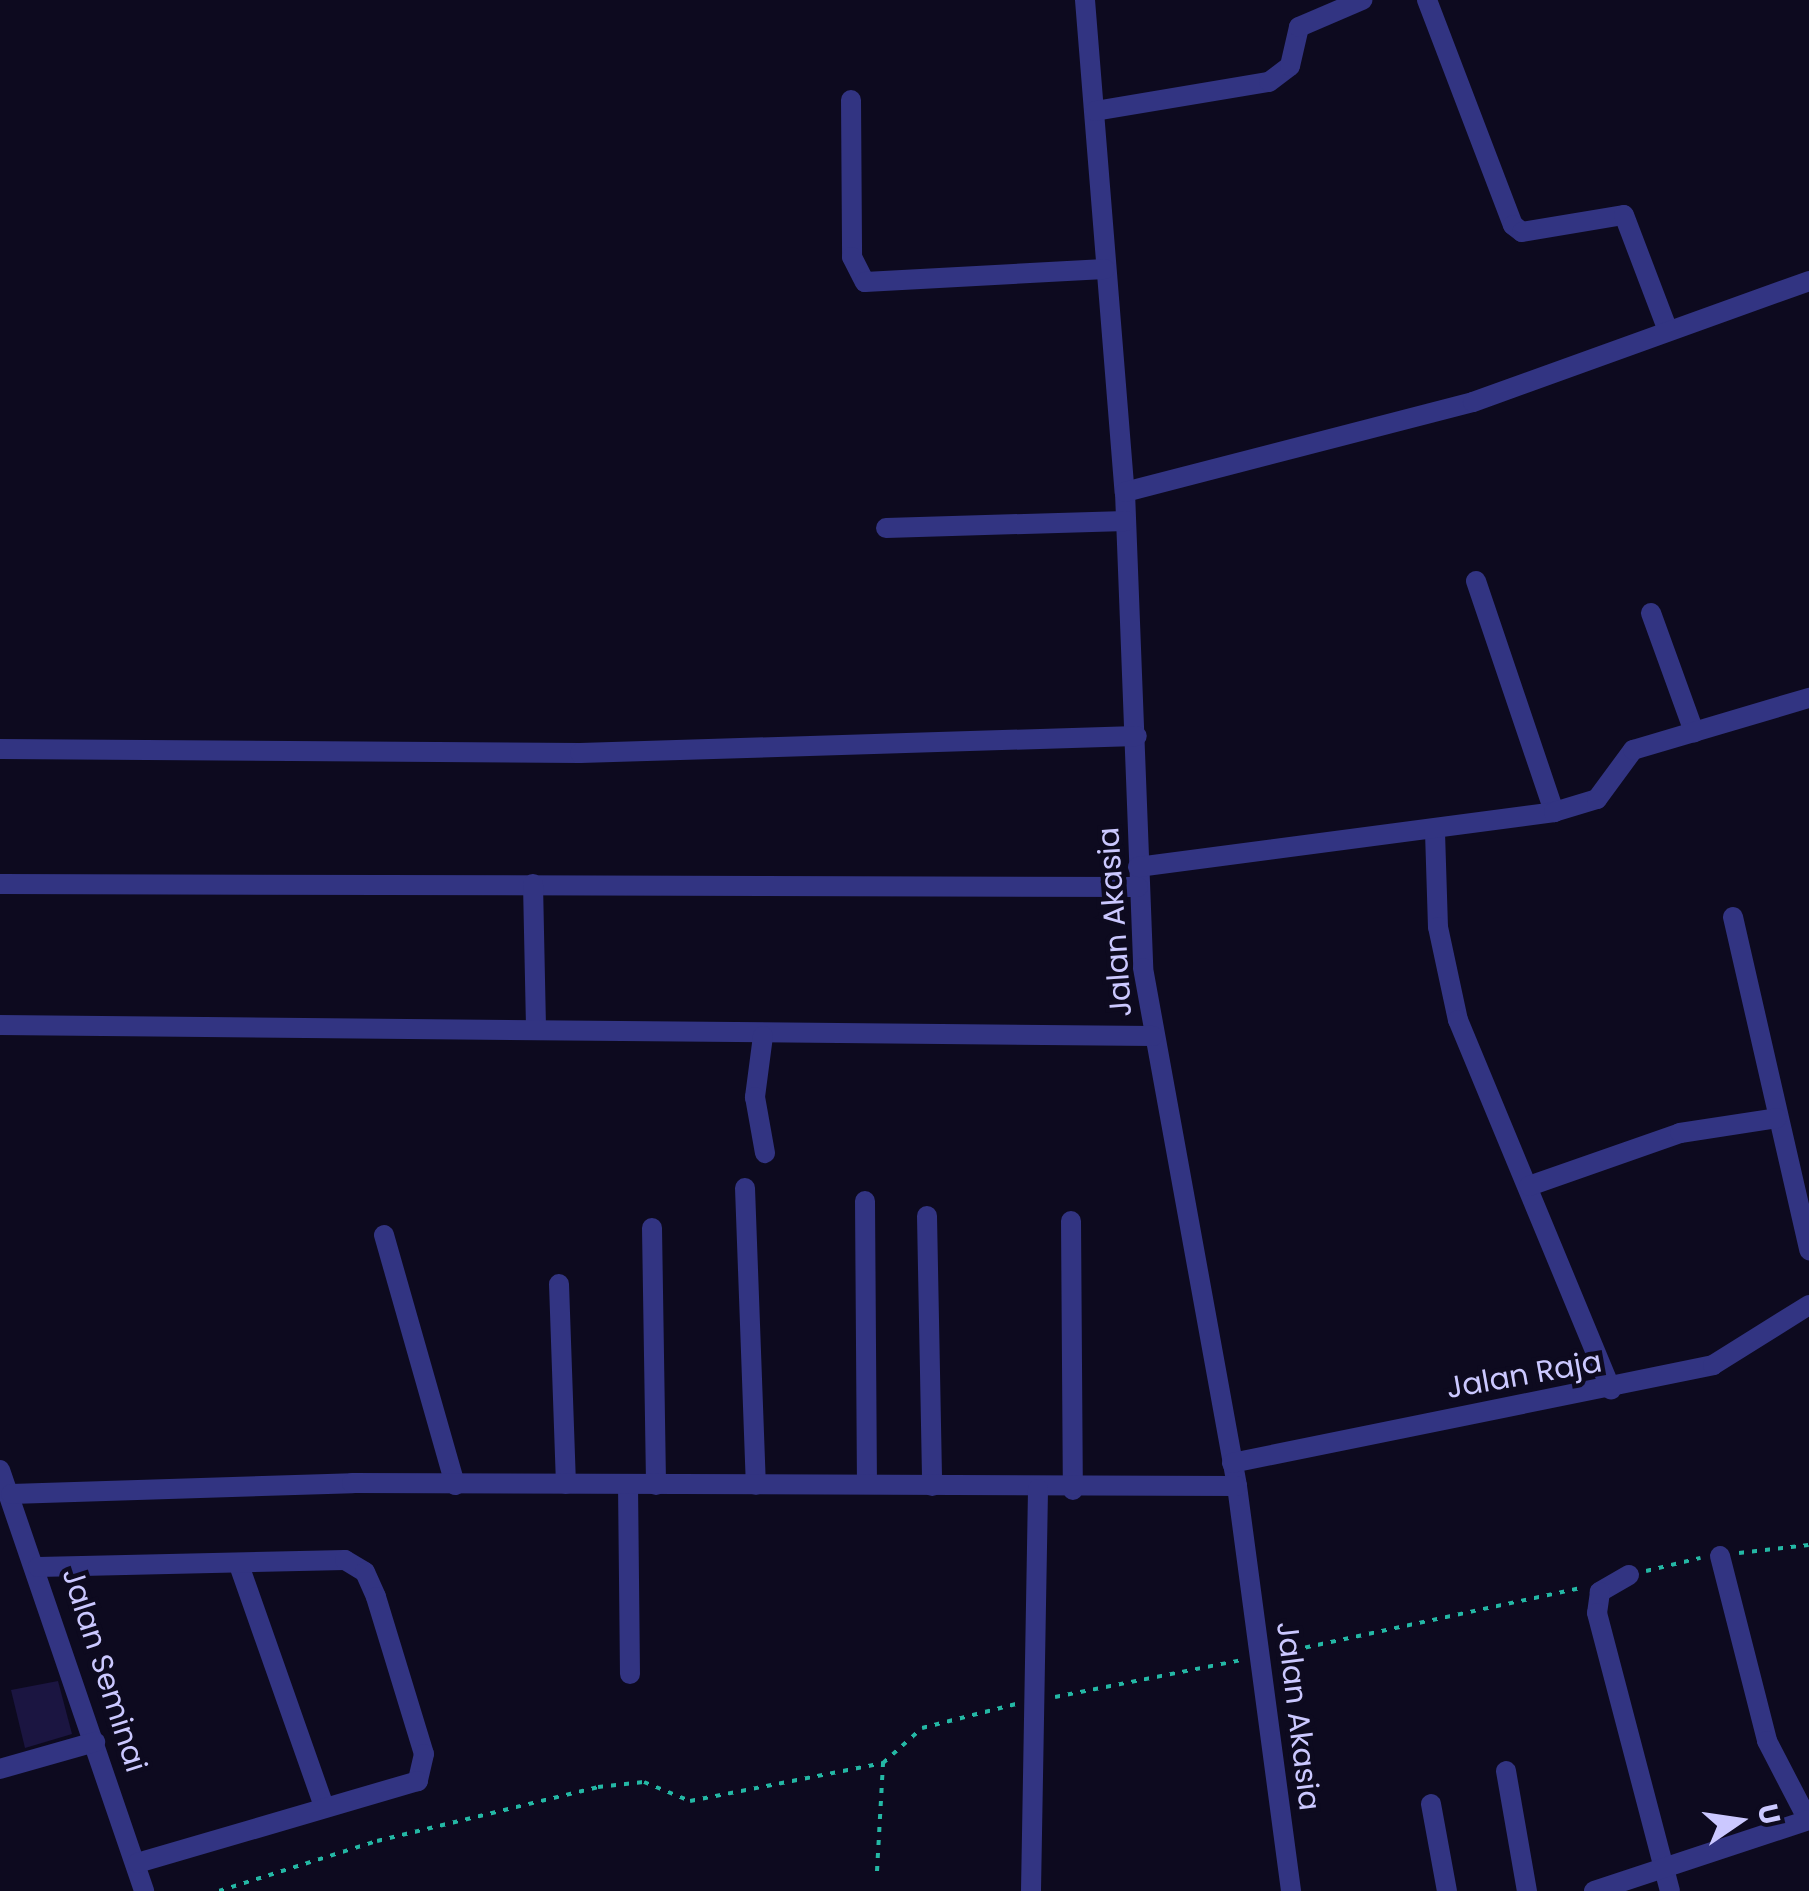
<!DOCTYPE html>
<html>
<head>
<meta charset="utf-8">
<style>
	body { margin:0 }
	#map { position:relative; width:1809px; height:1891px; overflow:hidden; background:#0d0a1f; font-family:Poppins,sans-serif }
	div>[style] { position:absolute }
	.building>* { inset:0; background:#1b1541 }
	.path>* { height:4px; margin-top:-2px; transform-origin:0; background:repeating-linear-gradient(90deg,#24b8a5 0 5px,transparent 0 13px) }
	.minor>* { height:20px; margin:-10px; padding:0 10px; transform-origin:10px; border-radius:10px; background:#323482 }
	span { translate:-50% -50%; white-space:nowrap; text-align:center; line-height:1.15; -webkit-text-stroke:9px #0d0a1f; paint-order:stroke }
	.street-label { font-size:30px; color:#cbc8ff }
	.north { position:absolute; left:1689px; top:1771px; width:100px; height:100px; -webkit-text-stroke:8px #0d0a1f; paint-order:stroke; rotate:77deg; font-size:28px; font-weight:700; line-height:40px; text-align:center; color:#cbc8ff }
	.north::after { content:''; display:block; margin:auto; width:35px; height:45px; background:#cbc8ff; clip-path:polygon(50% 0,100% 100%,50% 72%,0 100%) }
</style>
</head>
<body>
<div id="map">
	<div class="building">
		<div style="clip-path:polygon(58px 1681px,72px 1734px,25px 1748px,11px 1690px)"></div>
	</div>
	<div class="path">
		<div style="left:1739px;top:1553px;width:70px;rotate:-6.5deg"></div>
		<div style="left:1646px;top:1571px;width:56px;rotate:-13.5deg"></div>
		<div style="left:1280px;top:1653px;width:311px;rotate:-12.2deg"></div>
		<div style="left:1055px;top:1697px;width:191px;rotate:-11.2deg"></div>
		<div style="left:877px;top:1871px;width:108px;rotate:-86.8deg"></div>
		<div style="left:219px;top:1891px;width:166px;rotate:-17.6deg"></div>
		<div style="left:377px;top:1841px;width:228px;rotate:-13.7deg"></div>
		<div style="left:598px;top:1787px;width:46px;rotate:-6.2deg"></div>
		<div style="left:644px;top:1782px;width:50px;rotate:22.4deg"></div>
		<div style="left:690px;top:1801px;width:197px;rotate:-11.1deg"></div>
		<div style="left:883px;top:1763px;width:52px;rotate:-41.9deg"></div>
		<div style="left:922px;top:1728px;width:97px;rotate:-14.3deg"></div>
	</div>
	<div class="minor">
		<div style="left:1085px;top:0;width:494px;rotate:85.4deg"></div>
		<div style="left:1125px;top:492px;width:476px;rotate:87.8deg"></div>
		<div style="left:1143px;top:968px;width:526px;rotate:79.71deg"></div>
		<div style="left:1237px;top:1486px;width:409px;rotate:82.4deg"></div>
		<div style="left:1427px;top:0;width:241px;rotate:69.1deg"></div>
		<div style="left:1513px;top:225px;width:11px;rotate:38deg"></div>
		<div style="left:1522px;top:232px;width:103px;rotate:-9.5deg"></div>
		<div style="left:1624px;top:215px;width:124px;rotate:69.2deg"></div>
		<div style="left:851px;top:100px;width:157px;rotate:89.6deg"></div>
		<div style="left:852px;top:257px;width:28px;rotate:63deg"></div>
		<div style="left:865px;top:282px;width:240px;rotate:-3.1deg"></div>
		<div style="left:1095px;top:111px;width:176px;rotate:-9.5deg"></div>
		<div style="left:1269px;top:82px;width:26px;rotate:-37deg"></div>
		<div style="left:1290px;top:66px;width:40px;rotate:-77deg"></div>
		<div style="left:1299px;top:27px;width:69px;rotate:-23.2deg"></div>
		<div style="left:1125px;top:492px;width:359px;rotate:-14.5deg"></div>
		<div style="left:1473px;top:402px;width:357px;rotate:-19.8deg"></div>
		<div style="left:886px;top:528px;width:240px;rotate:-1.7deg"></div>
		<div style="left:1476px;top:581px;width:244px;rotate:71.3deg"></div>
		<div style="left:1651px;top:613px;width:127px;rotate:70.1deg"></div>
		<div style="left:0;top:749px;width:580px;rotate:0.4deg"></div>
		<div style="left:580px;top:753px;width:557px;rotate:-1.75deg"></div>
		<div style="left:1435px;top:832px;width:95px;rotate:88.2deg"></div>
		<div style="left:1438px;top:927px;width:95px;rotate:77.9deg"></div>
		<div style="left:1458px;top:1020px;width:400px;rotate:67.5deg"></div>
		<div style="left:1138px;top:867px;width:420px;rotate:-7.5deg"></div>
		<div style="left:1554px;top:812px;width:45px;rotate:-16.8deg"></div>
		<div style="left:1597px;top:799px;width:61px;rotate:-53.7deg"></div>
		<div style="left:1633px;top:750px;width:184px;rotate:-16.5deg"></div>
		<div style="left:0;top:884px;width:1138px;rotate:0.15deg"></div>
		<div style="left:533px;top:884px;width:145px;rotate:88.8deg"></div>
		<div style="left:1733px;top:917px;width:342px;rotate:77.1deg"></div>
		<div style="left:0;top:1025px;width:1153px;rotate:0.55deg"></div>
		<div style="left:763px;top:1036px;width:62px;rotate:97.5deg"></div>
		<div style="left:755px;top:1097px;width:57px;rotate:79.9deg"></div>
		<div style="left:1529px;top:1186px;width:160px;rotate:-19.3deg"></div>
		<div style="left:1680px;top:1133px;width:98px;rotate:-8.8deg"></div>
		<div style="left:745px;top:1188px;width:297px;rotate:87.9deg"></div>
		<div style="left:865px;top:1201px;width:283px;rotate:89.6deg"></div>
		<div style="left:927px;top:1216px;width:270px;rotate:88.9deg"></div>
		<div style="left:1071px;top:1221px;width:269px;rotate:89.6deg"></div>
		<div style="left:652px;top:1228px;width:257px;rotate:89.1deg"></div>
		<div style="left:384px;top:1235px;width:260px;rotate:74.1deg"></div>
		<div style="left:559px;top:1284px;width:200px;rotate:88deg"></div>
		<div style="left:1232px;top:1463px;width:491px;rotate:-11.5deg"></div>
		<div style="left:1713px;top:1365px;width:113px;rotate:-32deg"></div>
		<div style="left:0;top:1470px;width:445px;rotate:71.1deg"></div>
		<div style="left:628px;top:1484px;width:190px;rotate:89.4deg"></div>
		<div style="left:11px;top:1494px;width:341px;rotate:-1.8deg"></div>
		<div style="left:352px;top:1483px;width:885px;rotate:0.19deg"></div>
		<div style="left:1720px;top:1556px;width:191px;rotate:75.7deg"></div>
		<div style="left:1767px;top:1741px;width:89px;rotate:62.6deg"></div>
		<div style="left:239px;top:1565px;width:256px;rotate:70.6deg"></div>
		<div style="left:38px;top:1567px;width:307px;rotate:-1.3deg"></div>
		<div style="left:345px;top:1560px;width:23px;rotate:31deg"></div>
		<div style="left:365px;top:1572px;width:27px;rotate:66deg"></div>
		<div style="left:376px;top:1597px;width:164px;rotate:73deg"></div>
		<div style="left:424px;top:1754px;width:28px;rotate:103deg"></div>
		<div style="left:418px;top:1781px;width:292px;rotate:163.7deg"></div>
		<div style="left:1629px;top:1575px;width:34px;rotate:150deg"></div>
		<div style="left:1600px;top:1592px;width:21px;rotate:98deg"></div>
		<div style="left:1597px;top:1613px;width:287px;rotate:75.3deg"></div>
		<div style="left:0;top:1769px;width:99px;rotate:-15.9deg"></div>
		<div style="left:1506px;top:1771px;width:122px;rotate:80.1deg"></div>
		<div style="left:1431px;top:1804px;width:88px;rotate:79.6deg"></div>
		<div style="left:1031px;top:1891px;width:402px;rotate:-89deg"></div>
		<div style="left:1594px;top:1891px;width:226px;rotate:-18.3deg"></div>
	</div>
	<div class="street-label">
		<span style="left:1115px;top:922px;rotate:-94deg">Jalan Akasia</span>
		<span style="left:1524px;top:1375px;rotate:-10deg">Jalan Raja</span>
		<span style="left:104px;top:1670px;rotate:72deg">Jalan Seminai</span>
		<span style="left:1298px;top:1716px;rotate:83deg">Jalan Akasia</span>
	</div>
	<div class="north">U</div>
</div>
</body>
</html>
